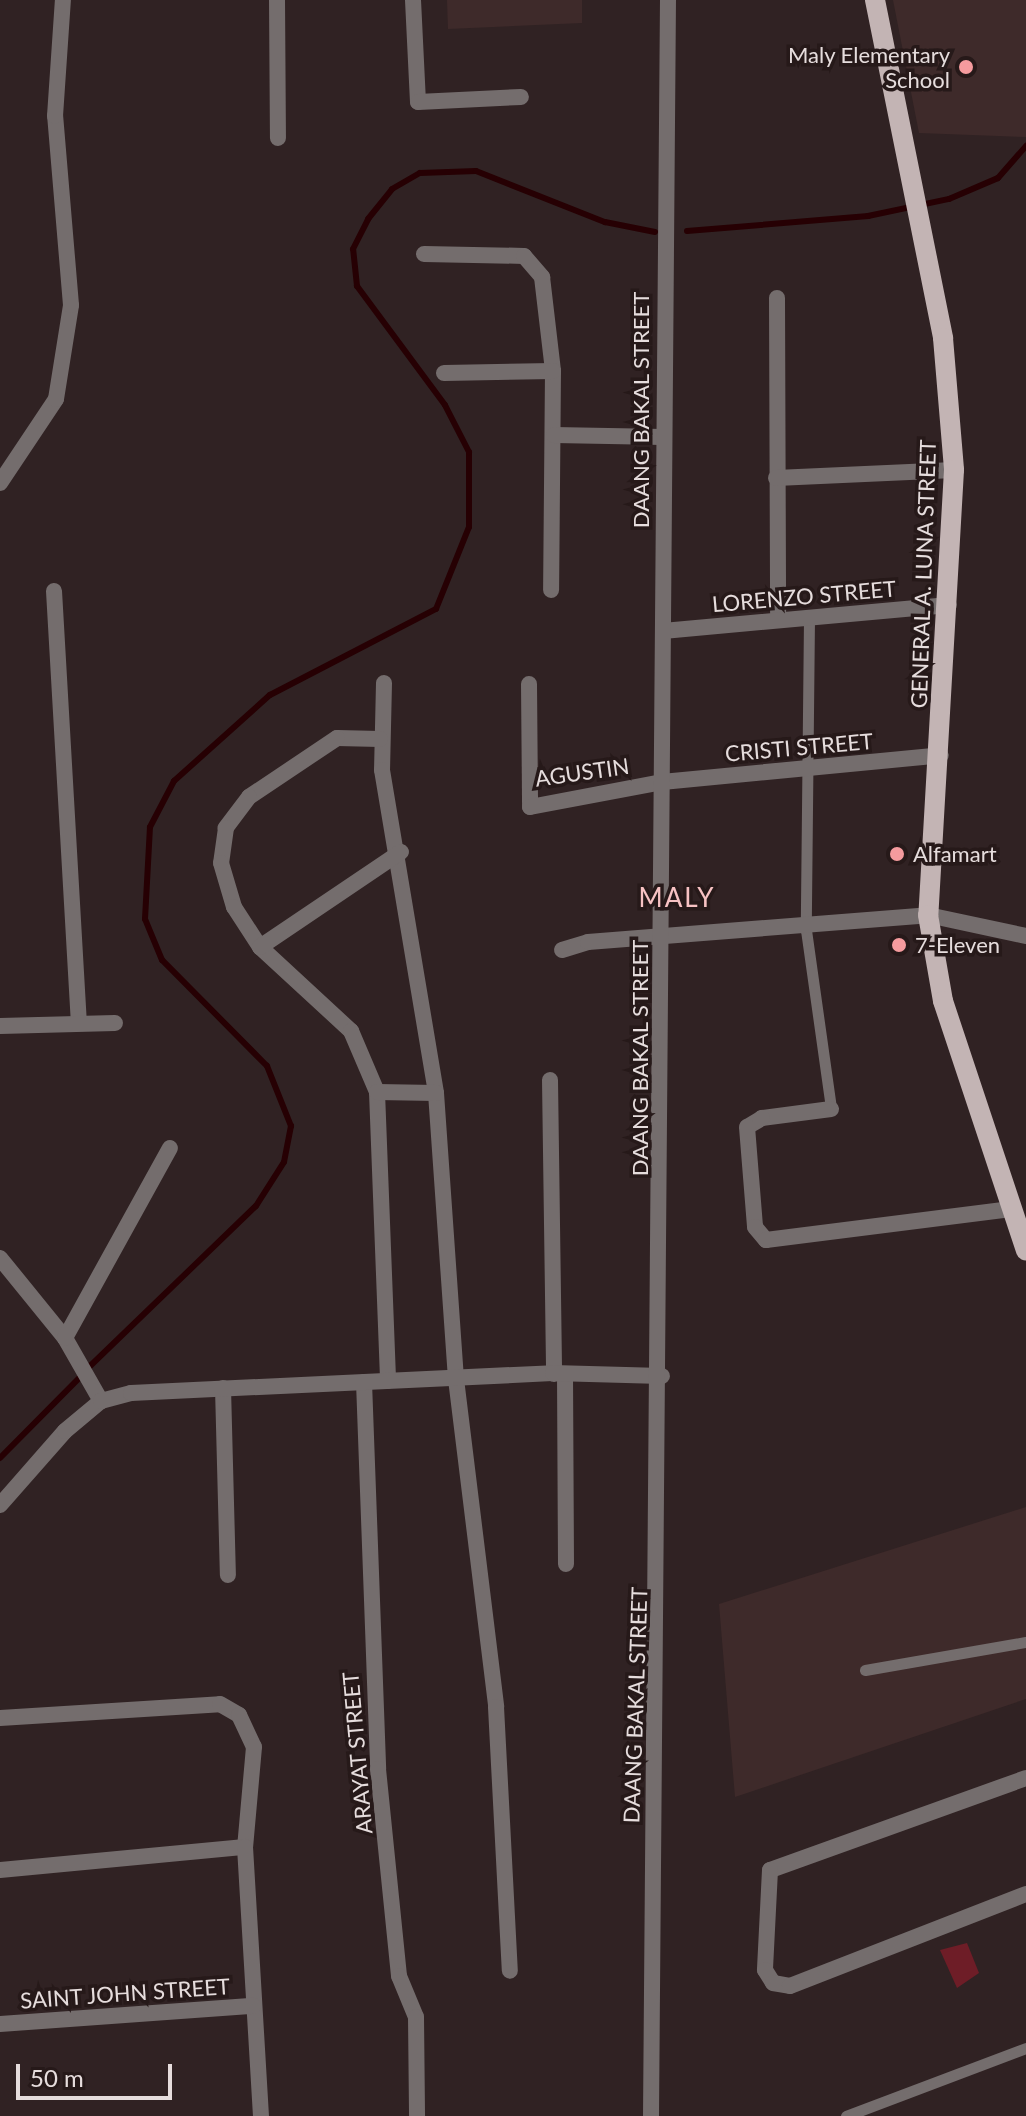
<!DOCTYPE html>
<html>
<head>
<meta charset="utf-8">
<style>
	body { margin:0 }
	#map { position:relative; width:1026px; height:2116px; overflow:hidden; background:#302223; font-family:Lato,sans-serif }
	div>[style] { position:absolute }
	.built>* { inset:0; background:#3e2a2a }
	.green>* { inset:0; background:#6e1d27 }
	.stream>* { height:6px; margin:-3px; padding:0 3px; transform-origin:3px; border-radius:3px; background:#260003 }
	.service>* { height:11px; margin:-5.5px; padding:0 5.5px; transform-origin:5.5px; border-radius:5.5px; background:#746d6d }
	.minor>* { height:16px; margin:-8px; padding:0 8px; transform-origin:8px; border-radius:8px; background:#746d6d }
	.tertiary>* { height:16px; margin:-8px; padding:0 8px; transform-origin:8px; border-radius:8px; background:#746d6d }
	.primary>* { height:20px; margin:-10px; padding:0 10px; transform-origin:10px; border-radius:10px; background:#c3b4b4 }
	.dots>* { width:22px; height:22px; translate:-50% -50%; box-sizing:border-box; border:4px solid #261919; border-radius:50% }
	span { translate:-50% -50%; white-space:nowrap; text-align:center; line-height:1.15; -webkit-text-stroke:7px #261919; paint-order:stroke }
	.poi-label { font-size:22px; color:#e6dddd }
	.right { translate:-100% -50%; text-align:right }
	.left { translate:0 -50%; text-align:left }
	.street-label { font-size:22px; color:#e6dddd }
	.quarter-label { font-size:26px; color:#f7c2c3; letter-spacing:2px }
	.scale { position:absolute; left:16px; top:2064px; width:156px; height:36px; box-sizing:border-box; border:4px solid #e6dddd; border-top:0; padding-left:10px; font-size:24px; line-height:28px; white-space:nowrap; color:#e6dddd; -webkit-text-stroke:6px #261919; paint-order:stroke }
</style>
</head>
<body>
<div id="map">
	<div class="built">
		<div style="clip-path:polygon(447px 0,582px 0,582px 23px,448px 29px)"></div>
		<div style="clip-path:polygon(893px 0,1026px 0,1026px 137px,919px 133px)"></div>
		<div style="clip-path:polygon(1026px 1507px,1026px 1699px,735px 1797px,719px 1604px)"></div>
	</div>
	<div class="green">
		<div style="clip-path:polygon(967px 1943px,979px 1973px,957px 1988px,940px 1950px)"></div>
	</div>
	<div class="stream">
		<div style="left:687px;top:231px;width:182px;rotate:-4.7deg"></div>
		<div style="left:868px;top:216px;width:83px;rotate:-11.9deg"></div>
		<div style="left:949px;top:199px;width:53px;rotate:-23.2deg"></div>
		<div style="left:998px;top:178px;width:43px;rotate:-48.8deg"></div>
		<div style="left:87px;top:1369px;width:235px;rotate:-44deg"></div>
		<div style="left:256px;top:1206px;width:52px;rotate:-57.5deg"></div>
		<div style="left:284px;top:1162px;width:37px;rotate:-79deg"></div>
		<div style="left:291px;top:1126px;width:65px;rotate:-111.8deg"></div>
		<div style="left:267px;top:1066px;width:149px;rotate:-134.7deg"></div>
		<div style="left:162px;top:960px;width:44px;rotate:-112.5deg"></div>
		<div style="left:145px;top:919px;width:92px;rotate:-86.9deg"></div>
		<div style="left:150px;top:827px;width:52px;rotate:-62.4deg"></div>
		<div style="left:174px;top:781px;width:129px;rotate:-41.9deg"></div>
		<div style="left:270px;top:695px;width:187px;rotate:-27.4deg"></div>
		<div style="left:436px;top:609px;width:88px;rotate:-68.1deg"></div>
		<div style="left:469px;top:527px;width:75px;rotate:-90deg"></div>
		<div style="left:469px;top:452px;width:53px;rotate:-117.1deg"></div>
		<div style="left:445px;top:405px;width:148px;rotate:-126.5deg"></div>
		<div style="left:357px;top:286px;width:37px;rotate:-96deg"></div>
		<div style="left:353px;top:249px;width:34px;rotate:-63deg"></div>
		<div style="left:368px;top:219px;width:38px;rotate:-51deg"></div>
		<div style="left:392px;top:189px;width:32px;rotate:-30deg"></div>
		<div style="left:420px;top:173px;width:56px;rotate:-2deg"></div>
		<div style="left:476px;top:171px;width:139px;rotate:21.6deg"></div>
		<div style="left:605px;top:222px;width:51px;rotate:11.3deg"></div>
		<div style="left:0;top:1458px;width:117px;rotate:-45.3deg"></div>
	</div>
	<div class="service">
		<div style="left:809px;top:618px;width:312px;rotate:90.6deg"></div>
		<div style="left:806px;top:930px;width:181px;rotate:82deg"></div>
		<div style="left:865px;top:1670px;width:163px;rotate:-9.9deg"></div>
		<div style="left:846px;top:2116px;width:192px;rotate:-20.7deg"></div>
	</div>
	<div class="minor">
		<div style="left:277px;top:0;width:138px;rotate:89.6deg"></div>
		<div style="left:413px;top:0;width:102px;rotate:87.2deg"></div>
		<div style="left:418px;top:102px;width:103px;rotate:-2.8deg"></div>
		<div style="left:424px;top:254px;width:100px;rotate:1.1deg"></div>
		<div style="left:524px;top:256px;width:28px;rotate:49deg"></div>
		<div style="left:542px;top:277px;width:95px;rotate:83.3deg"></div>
		<div style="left:553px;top:371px;width:219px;rotate:90.5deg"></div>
		<div style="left:777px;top:298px;width:322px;rotate:89.8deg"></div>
		<div style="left:444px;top:373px;width:109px;rotate:-1.1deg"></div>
		<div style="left:554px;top:435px;width:109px;rotate:1.1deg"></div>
		<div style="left:776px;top:478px;width:178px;rotate:-2.6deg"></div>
		<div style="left:0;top:483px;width:101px;rotate:-56.3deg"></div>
		<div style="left:56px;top:399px;width:95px;rotate:-80.9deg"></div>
		<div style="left:71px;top:305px;width:190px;rotate:-94.8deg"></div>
		<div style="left:55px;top:116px;width:116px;rotate:-86.1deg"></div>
		<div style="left:54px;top:591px;width:429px;rotate:86.7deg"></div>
		<div style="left:663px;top:631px;width:287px;rotate:-5.2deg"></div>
		<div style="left:384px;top:683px;width:87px;rotate:91.3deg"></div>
		<div style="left:382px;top:770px;width:327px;rotate:80.5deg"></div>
		<div style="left:436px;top:1093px;width:287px;rotate:86deg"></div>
		<div style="left:456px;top:1379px;width:330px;rotate:83deg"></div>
		<div style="left:496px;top:1707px;width:264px;rotate:87deg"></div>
		<div style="left:529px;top:684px;width:123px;rotate:89.5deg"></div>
		<div style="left:530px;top:807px;width:134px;rotate:-10.7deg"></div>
		<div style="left:662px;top:782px;width:280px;rotate:-5.5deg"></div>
		<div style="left:380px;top:739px;width:43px;rotate:-178.7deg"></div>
		<div style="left:337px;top:738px;width:106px;rotate:146.2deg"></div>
		<div style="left:249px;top:797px;width:39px;rotate:127deg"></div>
		<div style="left:226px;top:828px;width:35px;rotate:98deg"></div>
		<div style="left:221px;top:863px;width:46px;rotate:73.5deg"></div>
		<div style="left:234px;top:907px;width:48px;rotate:57deg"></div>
		<div style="left:260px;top:947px;width:124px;rotate:42.7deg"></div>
		<div style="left:351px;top:1031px;width:66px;rotate:66.9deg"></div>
		<div style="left:377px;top:1092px;width:289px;rotate:87.8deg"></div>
		<div style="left:260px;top:947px;width:170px;rotate:-34deg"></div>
		<div style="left:562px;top:950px;width:27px;rotate:-17deg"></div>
		<div style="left:588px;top:942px;width:341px;rotate:-4.5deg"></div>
		<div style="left:928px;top:915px;width:100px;rotate:12.1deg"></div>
		<div style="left:0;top:1026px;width:115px;rotate:-1.5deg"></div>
		<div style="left:550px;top:1080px;width:294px;rotate:89.2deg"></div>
		<div style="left:377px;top:1092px;width:59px;rotate:1deg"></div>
		<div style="left:831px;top:1109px;width:70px;rotate:172.6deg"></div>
		<div style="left:762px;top:1118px;width:17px;rotate:149deg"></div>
		<div style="left:747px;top:1127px;width:100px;rotate:85.4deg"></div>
		<div style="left:755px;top:1227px;width:17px;rotate:50deg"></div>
		<div style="left:766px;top:1240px;width:247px;rotate:-7.2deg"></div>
		<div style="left:0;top:1258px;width:103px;rotate:50.9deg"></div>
		<div style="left:65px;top:1338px;width:73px;rotate:60.3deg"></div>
		<div style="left:65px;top:1338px;width:217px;rotate:-61.1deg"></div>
		<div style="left:565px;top:1374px;width:190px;rotate:89.7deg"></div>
		<div style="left:364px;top:1382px;width:387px;rotate:87.9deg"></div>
		<div style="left:378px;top:1769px;width:208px;rotate:84.2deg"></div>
		<div style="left:399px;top:1976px;width:44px;rotate:67.5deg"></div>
		<div style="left:416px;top:2017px;width:99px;rotate:89.4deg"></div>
		<div style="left:223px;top:1388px;width:187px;rotate:88.5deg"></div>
		<div style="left:0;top:1718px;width:220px;rotate:-3.6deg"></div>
		<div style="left:220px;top:1704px;width:22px;rotate:30deg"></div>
		<div style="left:239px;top:1715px;width:35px;rotate:65deg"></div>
		<div style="left:254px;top:1747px;width:100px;rotate:95.1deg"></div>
		<div style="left:1026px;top:1778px;width:272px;rotate:160.2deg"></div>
		<div style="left:770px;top:1870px;width:100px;rotate:92.9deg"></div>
		<div style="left:765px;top:1970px;width:15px;rotate:58deg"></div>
		<div style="left:773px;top:1983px;width:17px;rotate:10deg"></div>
		<div style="left:790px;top:1986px;width:253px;rotate:-21.3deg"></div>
		<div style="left:0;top:1870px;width:246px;rotate:-5.4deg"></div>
		<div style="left:245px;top:1847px;width:269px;rotate:86.6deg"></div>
		<div style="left:0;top:2024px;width:254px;rotate:-4.1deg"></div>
	</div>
	<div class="tertiary">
		<div style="left:0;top:1505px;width:98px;rotate:-48.7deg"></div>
		<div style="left:65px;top:1431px;width:47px;rotate:-39.8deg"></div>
		<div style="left:101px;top:1401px;width:31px;rotate:-15deg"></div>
		<div style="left:131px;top:1393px;width:422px;rotate:-2.7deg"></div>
		<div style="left:553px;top:1373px;width:109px;rotate:1.6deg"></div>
		<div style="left:651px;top:2116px;width:2116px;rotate:-89.54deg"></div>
	</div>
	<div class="primary">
		<div style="left:875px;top:0;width:345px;rotate:78.6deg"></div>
		<div style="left:943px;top:338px;width:132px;rotate:85.2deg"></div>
		<div style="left:954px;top:470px;width:446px;rotate:93.3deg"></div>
		<div style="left:928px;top:915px;width:87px;rotate:80.1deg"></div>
		<div style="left:943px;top:1001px;width:263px;rotate:71.6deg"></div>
	</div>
	<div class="dots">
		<div style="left:966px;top:67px;background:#f59b9e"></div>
		<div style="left:897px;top:854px;background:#f59b9e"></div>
		<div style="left:899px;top:945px;background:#f59b9e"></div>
	</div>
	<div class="poi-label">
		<span class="right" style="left:950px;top:67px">Maly Elementary<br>School</span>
		<span class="left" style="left:913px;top:854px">Alfamart</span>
		<span class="left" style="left:915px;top:945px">7-Eleven</span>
	</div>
	<div class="street-label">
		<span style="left:641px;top:410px;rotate:-90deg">DAANG BAKAL STREET</span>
		<span style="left:923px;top:574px;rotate:-88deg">GENERAL A. LUNA STREET</span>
		<span style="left:804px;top:596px;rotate:-5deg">LORENZO STREET</span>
		<span style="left:799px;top:747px;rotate:-5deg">CRISTI STREET</span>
		<span style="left:582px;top:772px;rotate:-8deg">AGUSTIN</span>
		<span style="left:640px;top:1058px;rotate:-90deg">DAANG BAKAL STREET</span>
		<span style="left:635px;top:1705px;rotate:-88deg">DAANG BAKAL STREET</span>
		<span style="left:357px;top:1753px;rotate:-95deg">ARAYAT STREET</span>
		<span style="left:125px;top:1993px;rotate:-4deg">SAINT JOHN STREET</span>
	</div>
	<div class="quarter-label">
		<span style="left:677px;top:898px">MALY</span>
	</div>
	<div class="scale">50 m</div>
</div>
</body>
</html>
